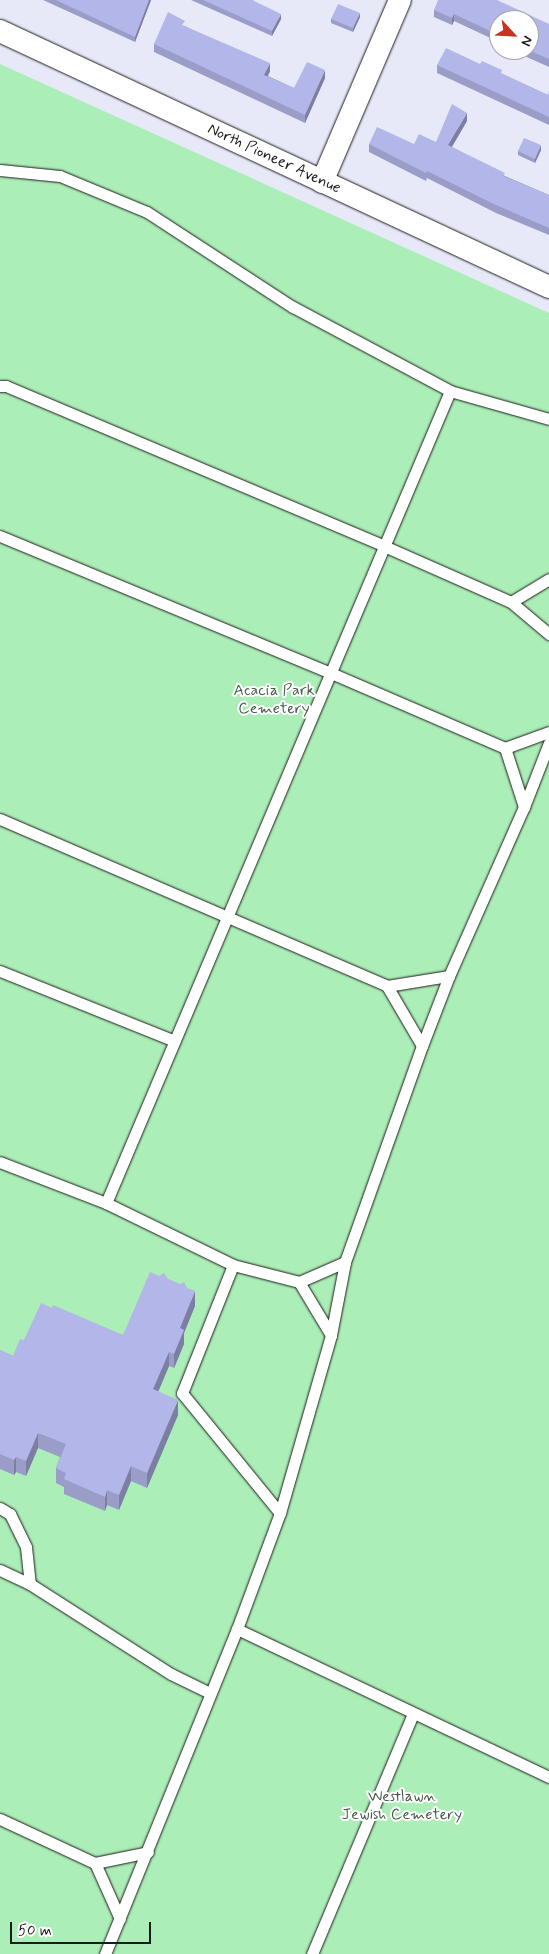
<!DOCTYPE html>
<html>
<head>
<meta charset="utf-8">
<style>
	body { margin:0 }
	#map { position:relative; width:549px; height:1954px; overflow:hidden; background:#e8e9f8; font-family:Mynerve,sans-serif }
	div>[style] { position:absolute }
	.green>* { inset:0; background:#aceeb7 }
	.roads { filter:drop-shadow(0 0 1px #1c1c1c) drop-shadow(0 0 1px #1c1c1c) }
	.lane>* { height:11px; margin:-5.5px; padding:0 5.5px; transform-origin:5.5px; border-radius:5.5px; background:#fff }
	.street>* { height:22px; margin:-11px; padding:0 11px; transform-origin:11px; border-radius:11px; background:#fff }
	.wall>* { inset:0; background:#9a9dc8 }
	.shaded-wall>* { inset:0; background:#7d7fa2 }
	.building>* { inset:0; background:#b3b6e8 }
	span { translate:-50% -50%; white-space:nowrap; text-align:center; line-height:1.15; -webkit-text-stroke:4px #fff; paint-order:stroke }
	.street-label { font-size:16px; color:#1c1c1c }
	.park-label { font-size:16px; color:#475b4a }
	.north { position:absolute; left:489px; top:10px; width:50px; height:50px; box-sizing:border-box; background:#fff; border:1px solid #a4a4a4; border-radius:50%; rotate:115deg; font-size:14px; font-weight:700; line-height:20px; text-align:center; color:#1c1c1c }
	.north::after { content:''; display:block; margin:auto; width:18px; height:22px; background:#c8321e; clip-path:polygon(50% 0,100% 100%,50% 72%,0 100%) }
	.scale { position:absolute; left:10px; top:1922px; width:141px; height:22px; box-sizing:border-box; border:2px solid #1c1c1c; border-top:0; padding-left:6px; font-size:15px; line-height:18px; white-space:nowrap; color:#1c1c1c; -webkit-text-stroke:4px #fff; paint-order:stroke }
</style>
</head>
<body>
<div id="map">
	<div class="green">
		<div style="clip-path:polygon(0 64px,549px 313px,549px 1954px,0 1954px)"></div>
	</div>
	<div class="roads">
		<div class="lane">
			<div style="left:0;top:170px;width:60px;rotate:5.7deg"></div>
			<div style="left:60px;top:176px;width:94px;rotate:22.5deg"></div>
			<div style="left:147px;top:212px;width:174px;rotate:33.1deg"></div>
			<div style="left:293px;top:307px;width:178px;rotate:28.1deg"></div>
			<div style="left:450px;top:391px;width:103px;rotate:15.8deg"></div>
			<div style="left:0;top:386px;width:6px"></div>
			<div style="left:6px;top:386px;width:410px;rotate:22.9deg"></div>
			<div style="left:384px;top:546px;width:139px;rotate:23.8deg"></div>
			<div style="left:511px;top:602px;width:44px;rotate:-31.2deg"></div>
			<div style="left:0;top:536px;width:358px;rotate:22.5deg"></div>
			<div style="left:331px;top:673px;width:189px;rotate:23.3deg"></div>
			<div style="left:505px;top:748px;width:47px;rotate:-20deg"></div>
			<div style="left:511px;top:602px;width:50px;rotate:40.1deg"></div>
			<div style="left:505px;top:748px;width:62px;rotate:72.1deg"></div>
			<div style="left:0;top:819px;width:421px;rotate:23.3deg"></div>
			<div style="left:387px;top:986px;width:69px;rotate:59.7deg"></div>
			<div style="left:0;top:971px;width:188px;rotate:21.8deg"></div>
			<div style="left:387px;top:986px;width:63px;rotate:-9.2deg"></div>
			<div style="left:0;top:1162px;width:114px;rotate:21.1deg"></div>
			<div style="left:106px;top:1203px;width:141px;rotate:26deg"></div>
			<div style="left:233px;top:1265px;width:68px;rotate:14.4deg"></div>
			<div style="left:299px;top:1282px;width:62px;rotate:58.9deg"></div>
			<div style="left:106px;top:1203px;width:882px;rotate:-67.04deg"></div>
			<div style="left:233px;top:1265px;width:138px;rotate:111.7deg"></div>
			<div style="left:182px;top:1393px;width:155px;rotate:50.8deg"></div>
			<div style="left:299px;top:1282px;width:50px;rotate:-23.5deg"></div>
			<div style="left:0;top:1508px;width:12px;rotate:31deg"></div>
			<div style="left:10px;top:1514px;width:37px;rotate:64deg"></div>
			<div style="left:26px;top:1547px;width:37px;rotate:84deg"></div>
			<div style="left:0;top:1570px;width:33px;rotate:25deg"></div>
			<div style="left:30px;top:1584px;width:167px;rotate:32.6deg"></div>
			<div style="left:171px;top:1674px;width:43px;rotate:26deg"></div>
			<div style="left:237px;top:1629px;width:345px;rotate:25.4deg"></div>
			<div style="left:0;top:1819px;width:105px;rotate:24.9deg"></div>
			<div style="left:95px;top:1863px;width:54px;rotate:-11.7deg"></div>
			<div style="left:95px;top:1863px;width:61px;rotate:65.9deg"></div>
			<div style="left:105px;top:1954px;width:351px;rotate:-67.9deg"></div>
			<div style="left:237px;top:1629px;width:124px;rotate:-69.7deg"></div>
			<div style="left:280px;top:1513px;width:185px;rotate:-74deg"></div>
			<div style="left:331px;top:1335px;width:74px;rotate:-79.1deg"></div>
			<div style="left:345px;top:1262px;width:229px;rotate:-70.4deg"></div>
			<div style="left:422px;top:1046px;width:75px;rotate:-68.9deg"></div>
			<div style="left:449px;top:976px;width:185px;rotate:-66.1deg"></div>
			<div style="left:524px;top:807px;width:69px;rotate:-68.7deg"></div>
			<div style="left:312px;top:1954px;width:260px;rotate:-67.2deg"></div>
		</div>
		<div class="street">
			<div style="left:0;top:31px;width:606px;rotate:25deg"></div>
			<div style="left:322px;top:182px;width:198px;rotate:-66.8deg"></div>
		</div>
	</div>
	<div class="wall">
		<div style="clip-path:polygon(43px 0,151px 0,135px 42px)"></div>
		<div style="clip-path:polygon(191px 0,252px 0,281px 19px,272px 36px)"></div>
		<div style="clip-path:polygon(434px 10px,549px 24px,549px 67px,511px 50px,529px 50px,499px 20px,499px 42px,454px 21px,452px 25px,434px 17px)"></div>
		<div style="clip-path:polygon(360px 17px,353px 32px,331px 23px,331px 19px)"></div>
		<div style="clip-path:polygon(185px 26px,270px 71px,268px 76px,294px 88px,325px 78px,305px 123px,154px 52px,154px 44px)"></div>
		<div style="clip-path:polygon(480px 64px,548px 95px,549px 92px,549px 125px,437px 73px,437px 65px)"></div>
		<div style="clip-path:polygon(467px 121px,452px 147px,505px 176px,549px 195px,549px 235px,496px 213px,427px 178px,426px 181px,369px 152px,369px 144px,414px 144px,436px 142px)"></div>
		<div style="clip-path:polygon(541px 150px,535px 163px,518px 155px,518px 151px)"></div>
		<div style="clip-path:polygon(168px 1279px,195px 1306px,184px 1333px,184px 1344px,174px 1368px,169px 1366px,158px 1392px,178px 1415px,147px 1488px,131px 1481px,119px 1510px,107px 1505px,105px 1511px,64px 1494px,64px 1487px,56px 1483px,56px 1468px,60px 1457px,38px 1448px,26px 1476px,16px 1472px,14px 1475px,0 1469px,0 1350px,13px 1356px,24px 1340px,52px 1308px,123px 1335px)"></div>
	</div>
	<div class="shaded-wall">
		<div style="clip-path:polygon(149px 0,151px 0,135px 42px,135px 37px)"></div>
		<div style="clip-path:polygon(360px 13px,360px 17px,353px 32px,353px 28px)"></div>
		<div style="clip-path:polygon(281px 14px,281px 19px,272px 36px,272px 31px)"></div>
		<div style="clip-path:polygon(454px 14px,454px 21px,452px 25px,452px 18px)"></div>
		<div style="clip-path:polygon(270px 63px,270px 71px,264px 83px,264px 75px)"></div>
		<div style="clip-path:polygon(325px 70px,325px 78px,305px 123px,305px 115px)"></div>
		<div style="clip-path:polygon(467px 113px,467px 121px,448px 153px,448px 145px)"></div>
		<div style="clip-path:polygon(541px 145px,541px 150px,535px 163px,535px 159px)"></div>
		<div style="clip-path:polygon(195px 1291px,195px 1306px,184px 1333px,184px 1344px,174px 1368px,174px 1354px,180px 1328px)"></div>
		<div style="clip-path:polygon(169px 1352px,169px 1366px,153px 1404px,153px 1389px)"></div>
		<div style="clip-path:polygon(178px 1400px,178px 1415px,147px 1488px,147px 1473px)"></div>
		<div style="clip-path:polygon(38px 1433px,38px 1448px,26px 1476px,26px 1461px)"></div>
		<div style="clip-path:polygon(16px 1457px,16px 1472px,14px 1475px,14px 1460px)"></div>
		<div style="clip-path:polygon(131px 1466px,131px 1481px,119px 1510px,119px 1495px)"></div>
		<div style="clip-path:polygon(107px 1490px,107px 1505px,105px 1511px,105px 1497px)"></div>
	</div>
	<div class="building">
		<div style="clip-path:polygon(56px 0,149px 0,135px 37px)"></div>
		<div style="clip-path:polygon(203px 0,252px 0,281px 14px,272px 31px)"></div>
		<div style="clip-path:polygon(438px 0,497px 0,549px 24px,549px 59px,528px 50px,529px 50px,529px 20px,499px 20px,499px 35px,454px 14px,452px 18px,434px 10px)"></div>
		<div style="clip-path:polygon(338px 4px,360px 13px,353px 28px,331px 19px)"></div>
		<div style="clip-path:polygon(168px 12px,185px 21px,182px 25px,270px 63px,264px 75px,294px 88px,307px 62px,325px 70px,305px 115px,154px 44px)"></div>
		<div style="clip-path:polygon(446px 48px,480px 64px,482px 61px,502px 70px,501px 73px,548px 95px,549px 92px,549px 117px,437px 65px)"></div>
		<div style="clip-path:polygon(452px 104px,467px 113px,448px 145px,505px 173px,503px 176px,549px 195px,549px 228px,496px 205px,427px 171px,426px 173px,369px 144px,377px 127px,414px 144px,419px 134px,436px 142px)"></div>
		<div style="clip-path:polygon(524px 138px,541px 145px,535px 159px,518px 151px)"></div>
		<div style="clip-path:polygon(150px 1272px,159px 1276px,164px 1273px,168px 1279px,180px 1284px,184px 1282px,187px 1288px,195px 1291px,180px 1328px,184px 1330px,174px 1354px,169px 1352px,153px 1389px,178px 1400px,147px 1473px,131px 1466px,119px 1495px,107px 1490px,105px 1497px,64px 1479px,66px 1473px,56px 1468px,66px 1444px,38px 1433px,26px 1461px,16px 1457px,14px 1460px,0 1454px,0 1350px,13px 1356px,20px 1339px,24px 1340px,41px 1303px,52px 1308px,53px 1305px,123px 1335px)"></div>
	</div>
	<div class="street-label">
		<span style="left:274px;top:159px;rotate:25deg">North Pioneer Avenue</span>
	</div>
	<div class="park-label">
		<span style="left:274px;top:700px">Acacia Park<br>Cemetery</span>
		<span style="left:402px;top:1806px">Westlawn<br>Jewish Cemetery</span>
	</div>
	<div class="north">N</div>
	<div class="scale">50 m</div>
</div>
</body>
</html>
